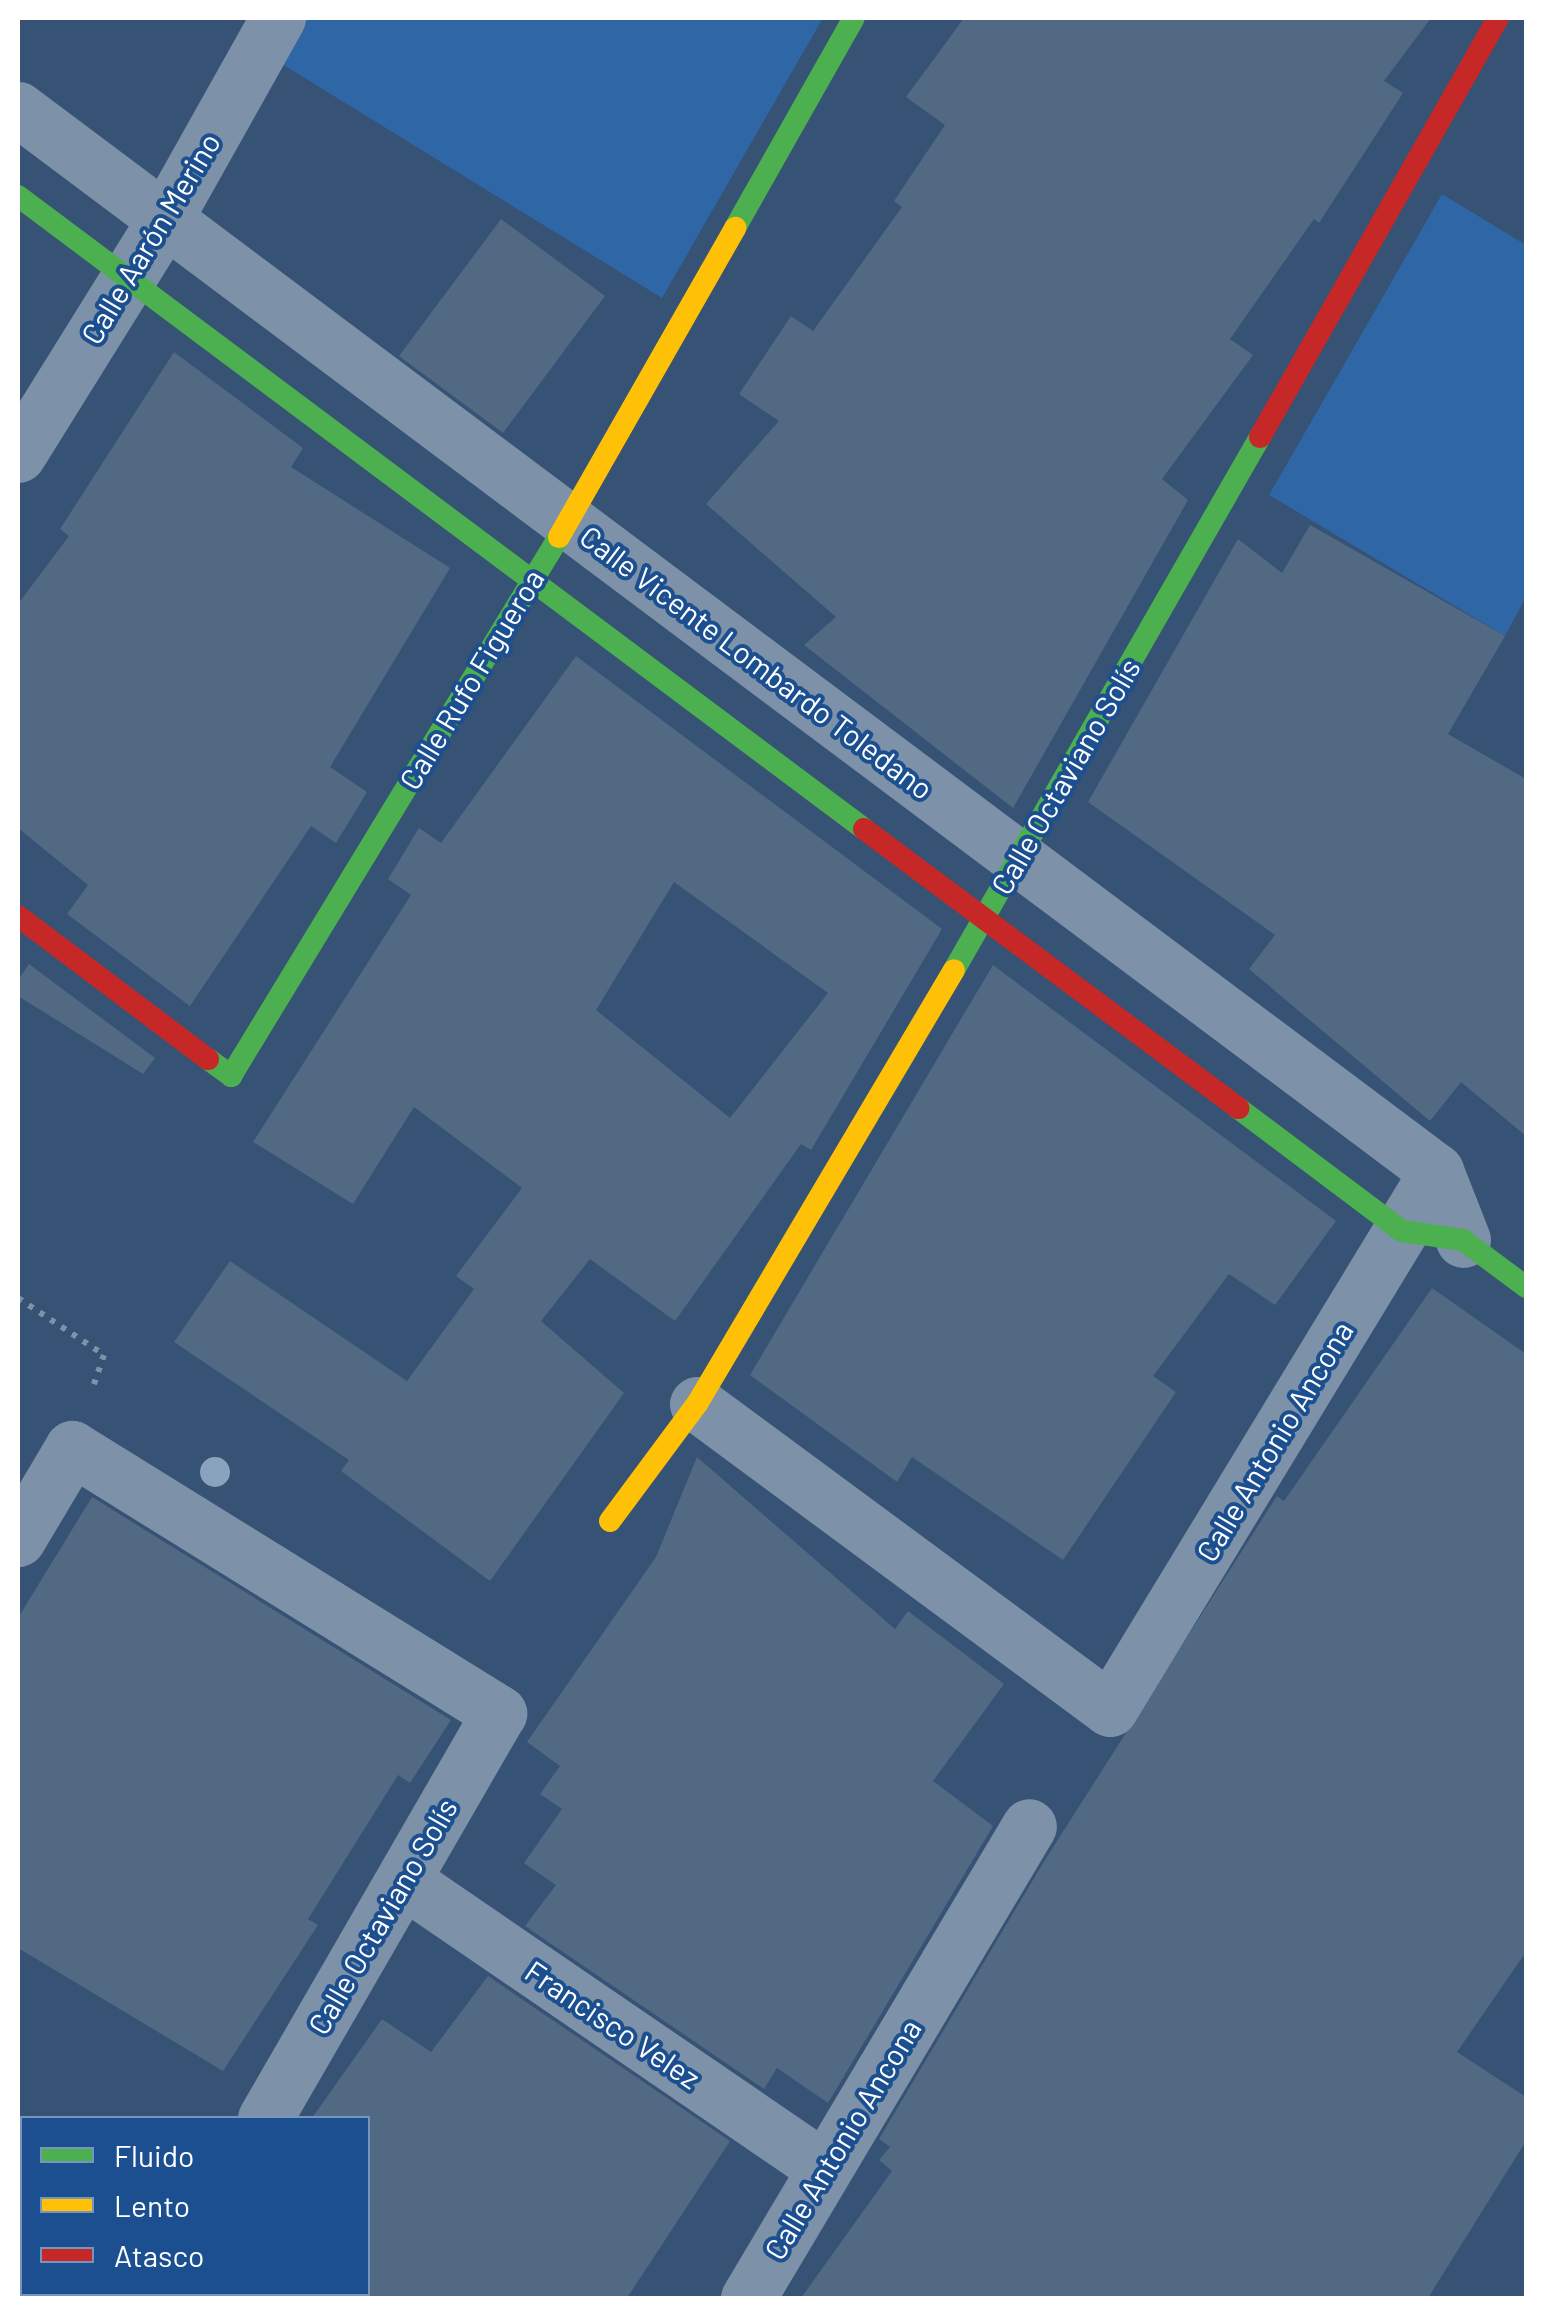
<!DOCTYPE html>
<html>
<head>
<meta charset="utf-8">
<style>
	body { margin:0 }
	#map { position:relative; width:1544px; height:2316px; overflow:hidden; background:#365274; font-family:Barlow,sans-serif }
	div>[style] { position:absolute }
	.green>* { inset:0; background:#2f66a5 }
	.building>* { inset:0; background:#526984 }
	.path>* { height:6px; margin-top:-3px; transform-origin:0; background:repeating-linear-gradient(90deg,#7d92a8 0 5px,transparent 0 13px) }
	.street>* { height:55px; margin:-27.5px; padding:0 27.5px; transform-origin:27.5px; border-radius:27.5px; background:#7d92a8 }
	.fast>* { height:22px; margin:-11px; padding:0 11px; transform-origin:11px; border-radius:11px; background:#4caf50 }
	.slow>* { height:22px; margin:-11px; padding:0 11px; transform-origin:11px; border-radius:11px; background:#ffc107 }
	.jam>* { height:22px; margin:-11px; padding:0 11px; transform-origin:11px; border-radius:11px; background:#c62828 }
	.trees>* { width:30px; height:30px; margin:-15px; border-radius:50%; background:#8aa2be }
	span { translate:-50% -50%; white-space:nowrap; text-align:center; line-height:1.15; -webkit-text-stroke:8px #1b4f8f; paint-order:stroke }
	.street-label { font-size:30px; color:#fff }
	.frame { position:absolute; inset:0; border:20px solid #fff; pointer-events:none }
	.legend { position:absolute; left:20px; top:2116px; width:350px; height:180px; box-sizing:border-box; background:#1b4f8f; border:2px solid #7695bc; margin:0; padding:12px 18px; list-style:none; font-size:30px; color:#fff }
	.legend li { display:flex; align-items:center; gap:20px; height:50px }
	.legend b { width:50px; border:2px solid #7695bc }
</style>
</head>
<body>
<div id="map">
	<div class="green">
		<div style="clip-path:polygon(302px 18px,823px 18px,662px 298px,277px 61px)"></div>
		<div style="clip-path:polygon(1442px 194px,1526px 245px,1526px 597px,1505px 636px,1269px 495px)"></div>
	</div>
	<div class="building">
		<div style="clip-path:polygon(964px 18px,1431px 18px,1384px 81px,1403px 93px,1319px 223px,1314px 219px,1230px 339px,1253px 355px,1162px 479px,1188px 500px,1013px 808px,804px 645px,836px 617px,706px 504px,779px 421px,739px 394px,791px 316px,813px 331px,902px 207px,894px 201px,945px 125px,906px 97px)"></div>
		<div style="clip-path:polygon(501px 219px,605px 296px,503px 433px,399px 356px)"></div>
		<div style="clip-path:polygon(174px 352px,303px 448px,291px 467px,450px 568px,330px 767px,367px 792px,336px 843px,311px 826px,190px 1006px,67px 914px,88px 885px,18px 828px,18px 604px,69px 536px,60px 529px)"></div>
		<div style="clip-path:polygon(1310px 525px,1505px 636px,1448px 734px,1526px 779px,1526px 1136px,1461px 1082px,1430px 1121px,1249px 969px,1275px 935px,1088px 802px,1238px 539px,1282px 573px)"></div>
		<div style="clip-path:polygon(evenodd,576px 656px,942px 929px,811px 1150px,801px 1144px,675px 1321px,590px 1259px,541px 1321px,624px 1393px,490px 1581px,341px 1471px,349px 1460px,174px 1342px,230px 1261px,407px 1381px,474px 1289px,456px 1276px,522px 1188px,414px 1107px,353px 1204px,253px 1142px,411px 895px,388px 879px,419px 828px,441px 843px,576px 656px,674px 882px,828px 993px,730px 1118px,596px 1010px,674px 882px)"></div>
		<div style="clip-path:polygon(29px 964px,155px 1058px,143px 1074px,18px 996px,18px 980px)"></div>
		<div style="clip-path:polygon(993px 965px,1336px 1221px,1275px 1305px,1229px 1274px,1153px 1376px,1176px 1392px,1063px 1560px,912px 1457px,897px 1482px,750px 1375px)"></div>
		<div style="clip-path:polygon(1432px 1288px,1526px 1354px,1526px 1952px,1457px 2052px,1526px 2097px,1526px 2141px,1428px 2298px,801px 2298px,892px 2171px,879px 2160px,890px 2147px,879px 2139px,1043px 1863px,1277px 1496px,1284px 1501px)"></div>
		<div style="clip-path:polygon(697px 1457px,895px 1629px,908px 1611px,1004px 1684px,933px 1781px,993px 1826px,828px 2103px,777px 2068px,764px 2089px,525px 1926px,556px 1885px,524px 1863px,562px 1809px,540px 1794px,560px 1766px,527px 1742px,656px 1557px)"></div>
		<div style="clip-path:polygon(92px 1497px,451px 1720px,410px 1783px,398px 1775px,308px 1919px,318px 1925px,223px 2071px,18px 1948px,18px 1618px)"></div>
		<div style="clip-path:polygon(488px 1976px,730px 2141px,627px 2298px,368px 2298px,368px 2118px,312px 2118px,382px 2019px,431px 2052px)"></div>
	</div>
	<div class="path">
		<div style="left:18px;top:1298px;width:103px;rotate:33.5deg"></div>
		<div style="left:104px;top:1355px;width:31px;rotate:109deg"></div>
	</div>
	<div class="street">
		<div style="left:18px;top:109px;width:1772px;rotate:36.83deg"></div>
		<div style="left:1436px;top:1171px;width:74px;rotate:68.6deg"></div>
		<div style="left:18px;top:455px;width:278px;rotate:-58.1deg"></div>
		<div style="left:165px;top:219px;width:231px;rotate:-60.7deg"></div>
		<div style="left:697px;top:1404px;width:513px;rotate:36.45deg"></div>
		<div style="left:1110px;top:1709px;width:608px;rotate:-58.71deg"></div>
		<div style="left:18px;top:1539px;width:106px;rotate:-59.3deg"></div>
		<div style="left:72px;top:1448px;width:503px;rotate:31.82deg"></div>
		<div style="left:499px;top:1713px;width:468px;rotate:120deg"></div>
		<div style="left:403px;top:1880px;width:510px;rotate:34.38deg"></div>
		<div style="left:162px;top:2298px;width:5px;rotate:-53deg"></div>
		<div style="left:748px;top:2298px;width:549px;rotate:-59.23deg"></div>
	</div>
	<div class="fast">
		<div style="left:18px;top:196px;width:1057px;rotate:36.8deg"></div>
		<div style="left:735px;top:228px;width:241px;rotate:-60.5deg"></div>
		<div style="left:954px;top:970px;width:615px;rotate:-60.14deg"></div>
		<div style="left:208px;top:1059px;width:29px;rotate:36deg"></div>
		<div style="left:231px;top:1076px;width:631px;rotate:-58.68deg"></div>
		<div style="left:1238px;top:1108px;width:205px;rotate:36.9deg"></div>
		<div style="left:1402px;top:1231px;width:62px;rotate:8.4deg"></div>
		<div style="left:1463px;top:1240px;width:79px;rotate:36.7deg"></div>
	</div>
	<div class="slow">
		<div style="left:559px;top:537px;width:356px;rotate:-60.3deg"></div>
		<div style="left:610px;top:1521px;width:146px;rotate:-53.4deg"></div>
		<div style="left:697px;top:1404px;width:504px;rotate:-59.37deg"></div>
	</div>
	<div class="jam">
		<div style="left:1260px;top:437px;width:482px;rotate:-60.4deg"></div>
		<div style="left:864px;top:829px;width:467px;rotate:36.7deg"></div>
		<div style="left:18px;top:916px;width:238px;rotate:37deg"></div>
	</div>
	<div class="trees">
		<div style="left:215px;top:1472px"></div>
	</div>
	<div class="street-label">
		<span style="left:150px;top:238px;rotate:-59deg">Calle Aarón Merino</span>
		<span style="left:757px;top:662px;rotate:37deg">Calle Vicente Lombardo Toledano</span>
		<span style="left:471px;top:679px;rotate:-59deg">Calle Rufo Figueroa</span>
		<span style="left:1065px;top:776px;rotate:-60deg">Calle Octaviano Solís</span>
		<span style="left:1274px;top:1441px;rotate:-59deg">Calle Antonio Ancona</span>
		<span style="left:382px;top:1916px;rotate:-60deg">Calle Octaviano Solís</span>
		<span style="left:613px;top:2024px;rotate:34deg">Francisco Velez</span>
		<span style="left:842px;top:2139px;rotate:-59deg">Calle Antonio Ancona</span>
	</div>
	<div class="frame"></div>
	<ul class="legend">
	<li><b style="height:12px;background:#4caf50"></b>Fluido</li>
	<li><b style="height:12px;background:#ffc107"></b>Lento</li>
	<li><b style="height:12px;background:#c62828"></b>Atasco</li>
	</ul>
</div>
</body>
</html>
